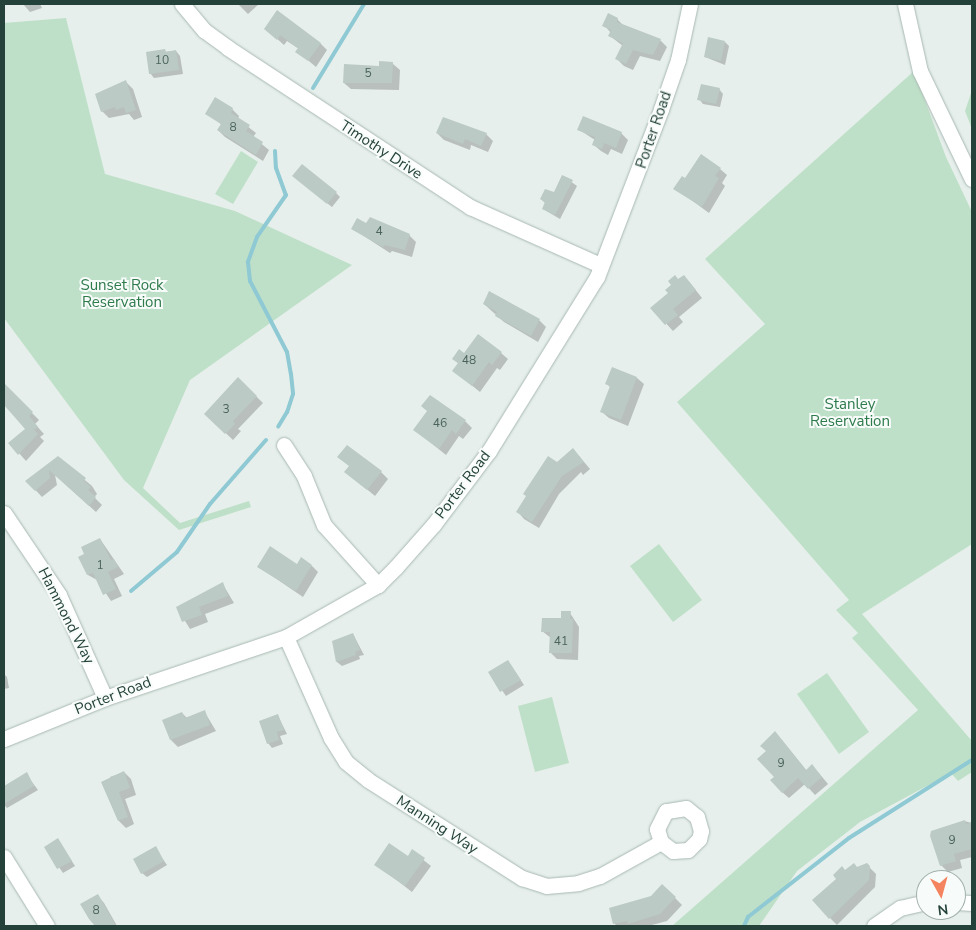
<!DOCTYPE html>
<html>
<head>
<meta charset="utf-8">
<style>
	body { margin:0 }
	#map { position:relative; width:976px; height:930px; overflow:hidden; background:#e6efeb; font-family:"Nunito Sans",sans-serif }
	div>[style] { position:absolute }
	.green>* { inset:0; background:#bfe0c8 }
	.shadow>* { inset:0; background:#0003 }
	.stream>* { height:4px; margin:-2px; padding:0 2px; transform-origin:2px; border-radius:2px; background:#8ec9d4 }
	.building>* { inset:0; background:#bbcac4 }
	.roads { filter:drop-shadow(0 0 1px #a8b8b2) drop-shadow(0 0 1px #a8b8b2) }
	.minor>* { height:15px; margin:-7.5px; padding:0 7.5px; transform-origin:7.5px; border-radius:7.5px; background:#fff }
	span { translate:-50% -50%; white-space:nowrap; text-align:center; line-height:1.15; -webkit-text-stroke:4px #f7fbf9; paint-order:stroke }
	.number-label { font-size:12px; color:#4a645c }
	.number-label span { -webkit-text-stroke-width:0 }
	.street-label { font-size:15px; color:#24423a }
	.park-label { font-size:15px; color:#2d7a4b }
	.frame { position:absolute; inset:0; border:5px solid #24423a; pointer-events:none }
	.north { position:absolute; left:916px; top:870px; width:50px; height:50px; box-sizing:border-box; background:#f7fbf9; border:1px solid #a3b1ad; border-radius:50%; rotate:173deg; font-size:14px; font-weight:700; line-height:20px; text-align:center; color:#24423a }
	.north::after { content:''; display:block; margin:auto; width:18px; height:22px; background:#f4845f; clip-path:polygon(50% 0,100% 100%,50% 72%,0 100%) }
</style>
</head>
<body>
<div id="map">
	<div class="green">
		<div style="clip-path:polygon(66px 18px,105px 174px,235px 211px,352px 265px,190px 380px,143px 488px,180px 523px,249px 501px,251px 507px,179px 530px,124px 480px,4px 318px,4px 23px)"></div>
		<div style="clip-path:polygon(914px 71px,946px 157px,972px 212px,972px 544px,862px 614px,972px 741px,972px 772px,958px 781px,951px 773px,860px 822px,797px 871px,759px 926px,672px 926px,918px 710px,852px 638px,858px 633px,836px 610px,849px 600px,677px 402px,765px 324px,705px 259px)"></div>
		<div style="clip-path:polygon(972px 90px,972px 129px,965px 111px)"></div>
		<div style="clip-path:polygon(241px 151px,258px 162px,233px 204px,215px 194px)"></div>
		<div style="clip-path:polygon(659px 544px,702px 600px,673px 622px,630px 566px)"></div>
		<div style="clip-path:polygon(827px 673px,869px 732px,839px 754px,797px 694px)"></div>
		<div style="clip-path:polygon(552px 697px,569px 763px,535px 772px,518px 706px)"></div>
	</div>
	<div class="shadow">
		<div style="clip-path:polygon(23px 4px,40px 4px,42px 8px,30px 12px)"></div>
		<div style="clip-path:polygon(238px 4px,259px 4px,248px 14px)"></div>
		<div style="clip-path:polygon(617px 19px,624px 26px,660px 40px,667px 47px,660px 61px,640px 56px,633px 70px,624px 66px,617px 59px,623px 46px,610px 36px,611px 33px,604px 25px)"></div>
		<div style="clip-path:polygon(266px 29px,320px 43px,327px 50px,316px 67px,297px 51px,299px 49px,287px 41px,284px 45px)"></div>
		<div style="clip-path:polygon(725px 42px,729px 46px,725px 65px,705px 57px)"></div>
		<div style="clip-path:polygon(176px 51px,180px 56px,183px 74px,154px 78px,150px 73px,147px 53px)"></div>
		<div style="clip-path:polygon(393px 64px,400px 70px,399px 90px,351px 89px,344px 83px)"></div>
		<div style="clip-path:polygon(126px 82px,133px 89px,142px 117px,134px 120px,129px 114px,109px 118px,102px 111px)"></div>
		<div style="clip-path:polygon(719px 89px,723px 94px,720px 107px,703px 104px,699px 99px)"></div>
		<div style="clip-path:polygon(232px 109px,239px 116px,238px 119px,256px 133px,253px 137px,269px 150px,263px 161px,225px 137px,218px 130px,222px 125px,207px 113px)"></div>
		<div style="clip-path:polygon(578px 129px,621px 133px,628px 140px,622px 154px,611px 149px,608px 155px,601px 151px,594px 145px,595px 140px)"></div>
		<div style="clip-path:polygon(437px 133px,486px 134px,493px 141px,488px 152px,471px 145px,470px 150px,444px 140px)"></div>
		<div style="clip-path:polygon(720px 169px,727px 175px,722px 183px,725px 186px,709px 213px,675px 188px,685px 180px)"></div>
		<div style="clip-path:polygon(563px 176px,577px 186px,560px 219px,543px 209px,546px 204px,541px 199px,554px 194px)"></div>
		<div style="clip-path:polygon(298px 180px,336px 193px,340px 197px,332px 207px)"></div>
		<div style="clip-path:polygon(367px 225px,409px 235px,416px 242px,412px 257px,392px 251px,390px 253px,353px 229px)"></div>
		<div style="clip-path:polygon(679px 281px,690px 283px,702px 298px,679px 317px,683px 322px,673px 331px,652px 308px,670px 294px)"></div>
		<div style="clip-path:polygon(484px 304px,539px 320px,546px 327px,538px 342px,504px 322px)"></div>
		<div style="clip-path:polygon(501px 353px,508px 359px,500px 370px,497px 368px,480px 392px,454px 371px,459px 364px,453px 359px)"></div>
		<div style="clip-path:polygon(637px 378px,644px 384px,628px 426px,609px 418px,602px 412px,611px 388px,607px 384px)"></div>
		<div style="clip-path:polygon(238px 379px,263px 403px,238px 429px,241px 431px,233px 440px,206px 414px)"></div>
		<div style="clip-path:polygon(6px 387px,39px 420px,35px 424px,44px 434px,40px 437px,44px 441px,26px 461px,10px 443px,27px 429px,4px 403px)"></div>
		<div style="clip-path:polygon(465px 421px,472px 428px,463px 439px,459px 436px,446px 455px,415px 430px)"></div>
		<div style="clip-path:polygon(579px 456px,590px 469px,583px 475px,581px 472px,559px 494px,539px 528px,524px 519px,518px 512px,557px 463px)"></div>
		<div style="clip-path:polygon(58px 458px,92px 486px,97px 494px,94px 497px,102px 505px,96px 512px,55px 475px,57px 485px,42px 497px,27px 481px)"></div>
		<div style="clip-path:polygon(346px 472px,381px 472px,388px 479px,375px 496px)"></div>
		<div style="clip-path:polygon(100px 539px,124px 574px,114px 579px,122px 596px,111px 601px,97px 580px,88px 575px,86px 554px)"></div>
		<div style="clip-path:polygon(312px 566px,318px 572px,303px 597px,259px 567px)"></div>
		<div style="clip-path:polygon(222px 583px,234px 603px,205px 614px,208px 622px,190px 629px,177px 608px)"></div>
		<div style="clip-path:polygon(570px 613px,579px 627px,578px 660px,557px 659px,550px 652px,551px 638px,542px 631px)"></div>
		<div style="clip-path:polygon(353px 634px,364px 655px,359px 656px,360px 659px,342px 666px,337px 662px,333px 642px)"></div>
		<div style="clip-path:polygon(508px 661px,524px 685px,506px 696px,490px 673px)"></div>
		<div style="clip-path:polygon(4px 674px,7px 677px,9px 688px,4px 689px)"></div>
		<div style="clip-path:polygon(204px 711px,216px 731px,178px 747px,171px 740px,163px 721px,182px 713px,187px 718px)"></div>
		<div style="clip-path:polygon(278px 716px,287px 734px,280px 736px,283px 744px,272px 748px,268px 743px)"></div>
		<div style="clip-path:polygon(781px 739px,807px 771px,818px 772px,828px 784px,815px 795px,805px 784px,789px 798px,782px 792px,775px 777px)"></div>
		<div style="clip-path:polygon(124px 772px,131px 779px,136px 795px,125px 799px,134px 824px,126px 828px,119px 821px,110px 777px)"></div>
		<div style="clip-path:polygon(26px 774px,38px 790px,7px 808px,4px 805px,4px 787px)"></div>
		<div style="clip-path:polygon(964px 821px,972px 823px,972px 857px,960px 860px,962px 868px,948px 872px,941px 865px)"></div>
		<div style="clip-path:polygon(58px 840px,75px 866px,63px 873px,45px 847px)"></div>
		<div style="clip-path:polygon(155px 848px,167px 865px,147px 877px,142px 873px)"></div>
		<div style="clip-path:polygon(412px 851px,431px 866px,412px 892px,376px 864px,408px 857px)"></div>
		<div style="clip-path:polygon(866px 864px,876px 874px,875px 887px,837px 925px,830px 918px,838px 879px,846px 872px)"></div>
		<div style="clip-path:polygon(662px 885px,682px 905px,667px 921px,648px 926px,617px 926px,614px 923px,651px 897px)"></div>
		<div style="clip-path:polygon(98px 896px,104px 903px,117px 926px,97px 926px,82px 905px)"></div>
	</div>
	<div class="stream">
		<div style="left:313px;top:88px;width:98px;rotate:-58.7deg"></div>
		<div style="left:275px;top:151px;width:17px;rotate:87deg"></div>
		<div style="left:276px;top:168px;width:29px;rotate:70deg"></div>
		<div style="left:286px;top:195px;width:51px;rotate:124.6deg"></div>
		<div style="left:257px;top:237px;width:27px;rotate:110deg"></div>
		<div style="left:248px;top:262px;width:19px;rotate:84deg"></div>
		<div style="left:250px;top:281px;width:80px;rotate:62.5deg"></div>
		<div style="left:287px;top:352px;width:22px;rotate:80deg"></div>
		<div style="left:291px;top:374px;width:20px;rotate:84deg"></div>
		<div style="left:293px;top:394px;width:19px;rotate:108deg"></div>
		<div style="left:287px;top:412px;width:17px;rotate:121deg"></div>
		<div style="left:131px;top:591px;width:60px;rotate:-40.3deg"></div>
		<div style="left:177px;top:552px;width:58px;rotate:-55.5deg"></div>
		<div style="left:210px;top:504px;width:85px;rotate:-48.8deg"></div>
		<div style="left:744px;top:926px;width:10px;rotate:-66deg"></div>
		<div style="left:748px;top:917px;width:128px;rotate:-38deg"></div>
		<div style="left:849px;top:838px;width:146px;rotate:-32.4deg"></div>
	</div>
	<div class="building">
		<div style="clip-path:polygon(277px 10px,321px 43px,308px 61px,295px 52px,298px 48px,280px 35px,277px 40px,264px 29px)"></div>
		<div style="clip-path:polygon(608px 13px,618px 18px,617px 22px,661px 39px,653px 55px,633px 50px,626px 64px,615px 59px,623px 43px,608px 36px,611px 30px,602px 26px)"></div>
		<div style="clip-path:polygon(708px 37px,725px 41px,721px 61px,704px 57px)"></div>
		<div style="clip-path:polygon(165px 49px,166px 52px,176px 50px,179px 70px,149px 74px,146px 52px)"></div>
		<div style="clip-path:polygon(379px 61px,393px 62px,392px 83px,343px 83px,344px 64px,379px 66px)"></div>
		<div style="clip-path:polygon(126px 80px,136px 110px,126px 113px,124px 107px,116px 110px,115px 107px,101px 112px,95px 94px)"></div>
		<div style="clip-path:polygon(701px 84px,720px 88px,716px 104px,697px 100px)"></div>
		<div style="clip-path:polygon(215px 97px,233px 108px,231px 113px,250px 125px,246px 131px,263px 142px,256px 155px,217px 130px,221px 124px,205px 114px)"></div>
		<div style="clip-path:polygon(583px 116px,622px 132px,616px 148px,604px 143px,602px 149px,592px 145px,595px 137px,577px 130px)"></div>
		<div style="clip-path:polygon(443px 117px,487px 133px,481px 146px,465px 139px,463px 144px,436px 133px)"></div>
		<div style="clip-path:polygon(701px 154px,721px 168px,715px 176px,719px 178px,702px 207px,673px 189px,682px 176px,685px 178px)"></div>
		<div style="clip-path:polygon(302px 164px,337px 192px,327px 204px,292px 176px)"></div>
		<div style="clip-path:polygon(562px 175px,573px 180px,555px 215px,542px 209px,545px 202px,540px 199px,545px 189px,554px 192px)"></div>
		<div style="clip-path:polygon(370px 217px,410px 234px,405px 250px,385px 245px,383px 247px,351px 229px,357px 218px,366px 223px)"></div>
		<div style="clip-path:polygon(675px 275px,678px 279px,684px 275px,696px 290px,673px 309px,678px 315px,665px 325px,650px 308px,668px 293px,665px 290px,671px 285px,668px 281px)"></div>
		<div style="clip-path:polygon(489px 291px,540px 319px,531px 336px,495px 316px,497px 312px,483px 304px)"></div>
		<div style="clip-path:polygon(478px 334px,502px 352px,492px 365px,489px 362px,472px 386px,452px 371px,458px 363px,452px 359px,459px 349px,464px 353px)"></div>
		<div style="clip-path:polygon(612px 367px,637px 377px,621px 420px,600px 412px,610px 386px,605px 384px)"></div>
		<div style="clip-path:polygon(238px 377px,257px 396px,233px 421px,235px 424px,225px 434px,204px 414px)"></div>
		<div style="clip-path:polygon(4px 383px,33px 412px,29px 416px,38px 427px,34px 430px,38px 434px,18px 455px,8px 443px,25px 429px,4px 405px)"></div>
		<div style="clip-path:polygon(430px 395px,466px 420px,456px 434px,452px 430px,439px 449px,413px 430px,427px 411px,421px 406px)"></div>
		<div style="clip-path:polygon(347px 445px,382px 471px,367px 490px,344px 472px,349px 466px,337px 457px)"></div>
		<div style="clip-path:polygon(573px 448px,584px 462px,562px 476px,532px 522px,516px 512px,526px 496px,523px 494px,548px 456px,557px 462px)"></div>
		<div style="clip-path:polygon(58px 456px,86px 478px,84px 481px,91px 487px,88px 490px,96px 497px,89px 506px,49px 470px,50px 478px,35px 491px,25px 481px)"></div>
		<div style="clip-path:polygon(100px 538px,111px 560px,114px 559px,118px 567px,108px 572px,116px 589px,103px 595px,93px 573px,87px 575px,78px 557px,84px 554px,81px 547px)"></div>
		<div style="clip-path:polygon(270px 546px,297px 564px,301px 557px,312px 565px,296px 591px,257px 567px)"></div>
		<div style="clip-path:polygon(223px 582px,228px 596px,199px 607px,202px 615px,182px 622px,176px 607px)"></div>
		<div style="clip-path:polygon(561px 611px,571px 611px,570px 619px,573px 619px,572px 653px,549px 653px,550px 632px,541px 632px,542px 618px,561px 618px)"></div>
		<div style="clip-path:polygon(353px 633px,360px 650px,355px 652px,356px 655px,336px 662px,332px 641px)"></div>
		<div style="clip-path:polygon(508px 660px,521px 680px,500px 692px,488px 672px)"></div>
		<div style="clip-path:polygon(205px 710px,210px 725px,170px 740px,162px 720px,182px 712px,185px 718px)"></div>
		<div style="clip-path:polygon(278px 714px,284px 730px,277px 732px,279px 740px,267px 744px,259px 721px)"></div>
		<div style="clip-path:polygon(775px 731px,806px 770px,812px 764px,822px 777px,808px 789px,798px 778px,782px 793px,770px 780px,774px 777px,757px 759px,766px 751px,760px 746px)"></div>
		<div style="clip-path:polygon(124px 771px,130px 788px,119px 792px,128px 817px,118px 821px,101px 782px)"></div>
		<div style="clip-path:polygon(27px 772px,34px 786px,4px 804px,4px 786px)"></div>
		<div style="clip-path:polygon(965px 820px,966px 824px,972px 822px,972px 849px,954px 854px,956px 861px,940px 866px,930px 836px,931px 831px)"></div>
		<div style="clip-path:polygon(58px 838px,72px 861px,57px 869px,44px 847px)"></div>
		<div style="clip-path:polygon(389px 843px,408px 856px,412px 849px,425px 858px,405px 886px,374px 865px)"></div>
		<div style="clip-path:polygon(156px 846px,164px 861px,141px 874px,133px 859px)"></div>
		<div style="clip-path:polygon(854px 863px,857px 867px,867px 863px,870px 866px,869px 880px,829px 919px,812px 900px,836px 879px,833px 875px,842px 866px,845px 870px)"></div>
		<div style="clip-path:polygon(662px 884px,676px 897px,660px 914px,628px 924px,627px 921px,613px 924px,609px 908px,651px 896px)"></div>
		<div style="clip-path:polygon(98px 894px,116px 926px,95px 926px,89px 919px,80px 904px)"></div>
	</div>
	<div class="roads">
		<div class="minor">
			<div style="left:182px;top:4px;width:35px;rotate:50deg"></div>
			<div style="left:205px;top:31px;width:29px;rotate:36deg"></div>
			<div style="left:228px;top:48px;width:290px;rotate:33.3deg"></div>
			<div style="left:470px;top:207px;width:142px;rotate:24deg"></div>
			<div style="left:905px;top:4px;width:69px;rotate:77.4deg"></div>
			<div style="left:920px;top:71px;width:120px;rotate:64.3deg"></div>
			<div style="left:284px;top:445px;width:37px;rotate:57deg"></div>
			<div style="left:304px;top:476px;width:53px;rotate:67.8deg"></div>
			<div style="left:324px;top:525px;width:81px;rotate:48deg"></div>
			<div style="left:4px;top:513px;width:99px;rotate:56.1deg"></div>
			<div style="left:59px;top:595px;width:113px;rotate:65.9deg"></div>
			<div style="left:286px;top:637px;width:111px;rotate:66deg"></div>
			<div style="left:331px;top:738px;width:28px;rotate:58deg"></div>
			<div style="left:346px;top:762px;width:28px;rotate:39deg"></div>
			<div style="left:368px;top:780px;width:183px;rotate:32.5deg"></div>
			<div style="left:522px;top:878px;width:25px;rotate:18deg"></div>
			<div style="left:546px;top:886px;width:32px;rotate:-5deg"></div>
			<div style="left:578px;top:883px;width:23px;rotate:-18deg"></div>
			<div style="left:600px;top:876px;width:70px;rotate:-29.1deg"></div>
			<div style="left:661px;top:842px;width:15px;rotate:37deg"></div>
			<div style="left:673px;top:851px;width:15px;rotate:-4deg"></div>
			<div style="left:688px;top:850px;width:16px;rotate:-45deg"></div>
			<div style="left:699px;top:839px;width:8px;rotate:-76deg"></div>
			<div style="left:701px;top:831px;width:15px;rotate:-106deg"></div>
			<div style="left:697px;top:817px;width:14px;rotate:-141deg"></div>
			<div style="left:686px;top:808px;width:20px;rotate:171deg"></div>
			<div style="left:666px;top:811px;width:20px;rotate:117deg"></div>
			<div style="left:657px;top:829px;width:14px;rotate:73deg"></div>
			<div style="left:4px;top:739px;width:109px;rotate:-22.1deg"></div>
			<div style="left:105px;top:698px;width:191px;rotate:-18.6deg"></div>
			<div style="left:286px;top:637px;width:106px;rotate:-29.5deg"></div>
			<div style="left:378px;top:585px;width:25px;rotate:-45deg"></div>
			<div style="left:396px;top:567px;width:57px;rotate:-48.5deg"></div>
			<div style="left:434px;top:524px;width:91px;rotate:-53deg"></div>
			<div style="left:489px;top:451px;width:205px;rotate:-58.2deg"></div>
			<div style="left:597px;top:277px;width:180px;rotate:-69.1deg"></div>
			<div style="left:661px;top:109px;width:52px;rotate:-70.9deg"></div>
			<div style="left:678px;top:60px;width:57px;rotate:-77.9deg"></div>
			<div style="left:4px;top:857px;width:81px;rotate:58.1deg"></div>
			<div style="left:956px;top:902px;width:16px;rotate:4deg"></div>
			<div style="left:874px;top:926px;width:32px;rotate:-35deg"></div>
			<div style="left:900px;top:908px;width:27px;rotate:-13deg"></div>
		</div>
	</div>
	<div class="number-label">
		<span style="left:162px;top:61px">10</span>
		<span style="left:368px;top:74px">5</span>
		<span style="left:233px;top:128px">8</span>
		<span style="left:379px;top:232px">4</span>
		<span style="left:469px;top:361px">48</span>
		<span style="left:226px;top:410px">3</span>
		<span style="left:440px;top:424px">46</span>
		<span style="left:100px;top:566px">1</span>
		<span style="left:561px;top:642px">41</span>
		<span style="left:781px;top:764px">9</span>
		<span style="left:952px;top:841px">9</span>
		<span style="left:96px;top:911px">8</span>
	</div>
	<div class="street-label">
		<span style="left:654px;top:130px;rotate:-71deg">Porter Road</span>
		<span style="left:381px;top:150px;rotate:33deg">Timothy Drive</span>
		<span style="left:463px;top:485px;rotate:-53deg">Porter Road</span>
		<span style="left:66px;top:616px;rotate:63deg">Hammond Way</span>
		<span style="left:113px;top:696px;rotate:-21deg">Porter Road</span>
		<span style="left:437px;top:825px;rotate:33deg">Manning Way</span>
	</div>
	<div class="park-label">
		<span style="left:122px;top:294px">Sunset Rock<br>Reservation</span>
		<span style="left:850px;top:413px">Stanley<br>Reservation</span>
	</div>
	<div class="frame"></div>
	<div class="north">N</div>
</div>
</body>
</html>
